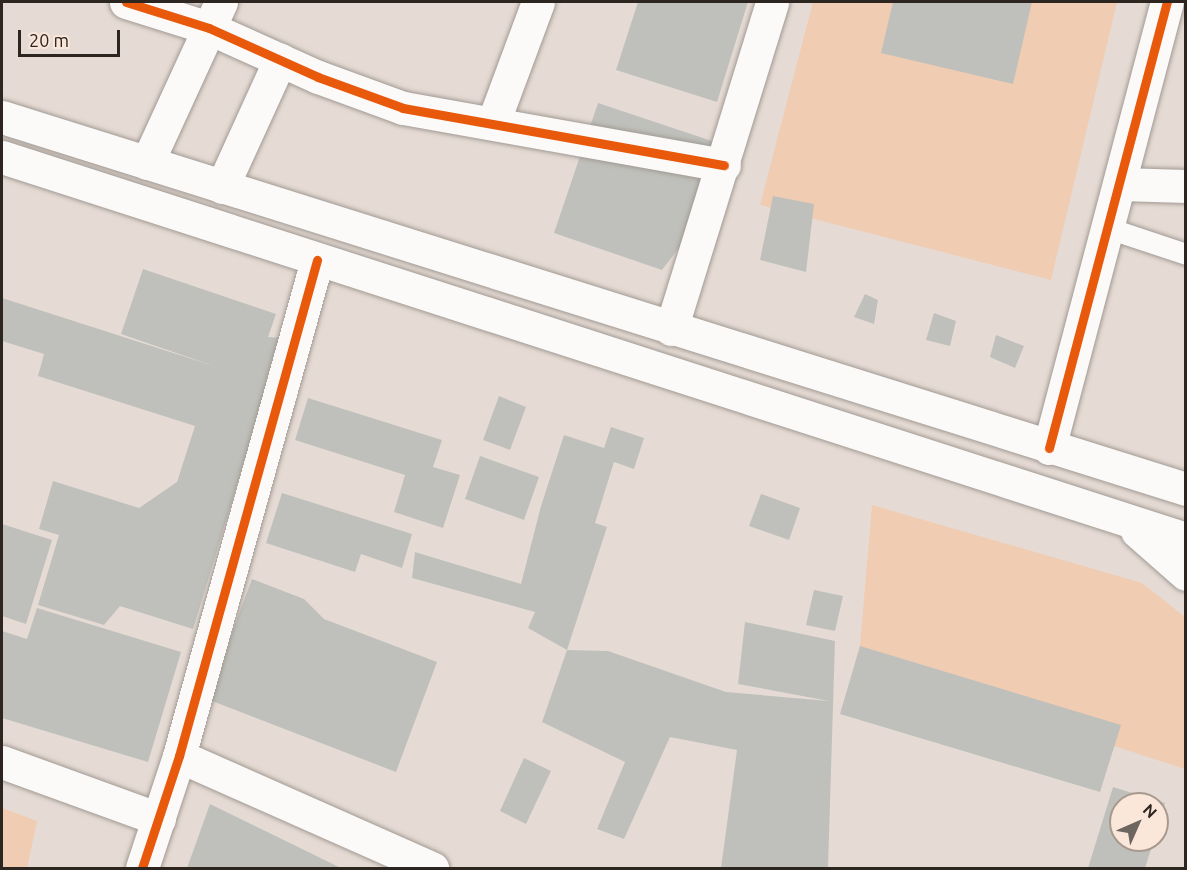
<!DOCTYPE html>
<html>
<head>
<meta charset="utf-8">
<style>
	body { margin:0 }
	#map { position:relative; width:1187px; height:870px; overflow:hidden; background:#e5dbd4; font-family:Ubuntu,sans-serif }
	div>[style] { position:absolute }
	.green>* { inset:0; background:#efccb2 }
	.building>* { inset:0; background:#bfc0bb }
	.roads { filter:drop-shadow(0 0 2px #a19993) drop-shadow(0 0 2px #a19993) }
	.service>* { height:21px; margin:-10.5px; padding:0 10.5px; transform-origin:10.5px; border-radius:10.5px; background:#fbfaf9 }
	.minor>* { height:33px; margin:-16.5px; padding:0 16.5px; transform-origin:16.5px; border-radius:16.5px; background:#fbfaf9 }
	.primary>* { height:33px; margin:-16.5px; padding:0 16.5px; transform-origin:16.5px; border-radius:16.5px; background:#fbfaf9 }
	.cycleway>* { height:9px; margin:-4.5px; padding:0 4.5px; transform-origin:4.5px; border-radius:4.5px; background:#e8590c }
	span { translate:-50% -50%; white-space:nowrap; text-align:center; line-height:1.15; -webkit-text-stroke:6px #fbe7d9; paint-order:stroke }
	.frame { position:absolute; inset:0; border:3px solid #2c2520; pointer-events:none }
	.north { position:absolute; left:1109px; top:792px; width:60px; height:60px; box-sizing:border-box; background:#fbe7d9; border:2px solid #a8998f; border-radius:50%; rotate:45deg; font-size:16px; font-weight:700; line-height:24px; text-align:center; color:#2c2520 }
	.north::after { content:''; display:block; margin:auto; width:21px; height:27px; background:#6d655f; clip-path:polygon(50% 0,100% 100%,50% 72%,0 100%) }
	.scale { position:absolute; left:18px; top:30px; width:102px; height:27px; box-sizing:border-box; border:3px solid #2c2520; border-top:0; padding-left:8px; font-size:18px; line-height:21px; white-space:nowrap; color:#2c2520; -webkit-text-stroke:4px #fbe7d9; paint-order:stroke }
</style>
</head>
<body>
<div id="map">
	<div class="green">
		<div style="clip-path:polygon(813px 2px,1117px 2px,1051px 280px,760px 205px)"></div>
		<div style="clip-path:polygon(872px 505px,1142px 583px,1185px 617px,1185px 769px,855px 662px,860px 646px)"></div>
		<div style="clip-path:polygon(2px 808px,37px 821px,27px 868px,2px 868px)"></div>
	</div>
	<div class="building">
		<div style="clip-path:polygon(638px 2px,748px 2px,717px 102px,616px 70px)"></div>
		<div style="clip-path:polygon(893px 2px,1032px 2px,1013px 84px,881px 53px)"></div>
		<div style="clip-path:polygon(598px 103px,715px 142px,681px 245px,662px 270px,554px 233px)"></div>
		<div style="clip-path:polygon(773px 196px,814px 204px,806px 272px,760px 260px)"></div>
		<div style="clip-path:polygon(143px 269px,276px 314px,268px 337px,282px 338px,193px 629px,120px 606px,104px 625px,38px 605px,59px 535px,39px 529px,53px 481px,139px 508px,177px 482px,195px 426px,38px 376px,44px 354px,2px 341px,2px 298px,217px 367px,121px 334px)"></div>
		<div style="clip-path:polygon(865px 294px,878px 300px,874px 324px,854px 317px)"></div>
		<div style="clip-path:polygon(934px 313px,956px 321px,950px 346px,926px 340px)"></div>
		<div style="clip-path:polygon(996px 335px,1024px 346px,1015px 368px,990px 357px)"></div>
		<div style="clip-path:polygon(499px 396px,526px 407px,510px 450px,483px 440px)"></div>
		<div style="clip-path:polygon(308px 398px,442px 440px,433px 467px,460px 475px,443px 528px,394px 512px,405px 475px,295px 440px)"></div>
		<div style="clip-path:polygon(611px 427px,644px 438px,634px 469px,614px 462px,595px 523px,607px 527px,567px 650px,528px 628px,535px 612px,412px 578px,415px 552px,521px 584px,541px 506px,564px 435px,604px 448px)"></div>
		<div style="clip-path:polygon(480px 456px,539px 477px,524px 520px,465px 499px)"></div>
		<div style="clip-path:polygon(282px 493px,412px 534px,402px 568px,361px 554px,355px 572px,266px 543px)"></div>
		<div style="clip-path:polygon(761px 494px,800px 508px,789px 540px,749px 526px)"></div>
		<div style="clip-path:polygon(2px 524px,52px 540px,26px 624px,2px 616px)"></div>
		<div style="clip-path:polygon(252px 579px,304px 599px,324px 619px,437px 662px,396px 772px,207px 699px)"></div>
		<div style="clip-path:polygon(814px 590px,843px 596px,835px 631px,806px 625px)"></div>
		<div style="clip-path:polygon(37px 608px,181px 652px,148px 762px,2px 718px,2px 631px,27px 639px)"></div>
		<div style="clip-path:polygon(745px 622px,835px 641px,828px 868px,721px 868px,737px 750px,670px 737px,624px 839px,597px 829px,625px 762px,542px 722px,567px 650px,608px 651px,726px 692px,829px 701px,738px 684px)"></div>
		<div style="clip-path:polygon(860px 646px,1121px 725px,1100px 792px,840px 714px)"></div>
		<div style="clip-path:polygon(524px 758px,551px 771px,526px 824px,500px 811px)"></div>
		<div style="clip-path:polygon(1113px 787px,1165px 803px,1158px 828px,1157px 804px,1121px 804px,1121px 840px,1154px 840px,1145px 868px,1088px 868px)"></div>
		<div style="clip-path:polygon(210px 804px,341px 868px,187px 868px)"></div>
	</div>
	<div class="roads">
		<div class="service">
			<div style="left:1108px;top:228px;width:82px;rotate:18.4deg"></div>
		</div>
		<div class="minor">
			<div style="left:126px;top:2px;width:87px;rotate:17.4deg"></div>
			<div style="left:209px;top:28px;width:120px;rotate:24.2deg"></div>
			<div style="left:318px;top:77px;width:90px;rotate:20deg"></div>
			<div style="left:403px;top:108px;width:326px;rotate:10.1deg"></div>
			<div style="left:493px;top:123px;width:129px;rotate:-69.6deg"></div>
			<div style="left:147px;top:163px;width:177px;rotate:-65.3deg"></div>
			<div style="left:1120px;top:184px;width:66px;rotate:1.7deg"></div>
			<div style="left:222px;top:187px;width:140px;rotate:-65.5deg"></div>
			<div style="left:671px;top:329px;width:342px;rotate:-72.8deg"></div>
			<div style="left:1049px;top:448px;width:461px;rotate:-75.2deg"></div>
			<div style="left:179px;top:756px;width:277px;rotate:23.9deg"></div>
			<div style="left:2px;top:762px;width:167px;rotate:20deg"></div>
			<div style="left:142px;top:868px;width:118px;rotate:-71.7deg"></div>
			<div style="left:179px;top:756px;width:515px;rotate:-74.45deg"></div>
		</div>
		<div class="primary">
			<div style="left:2px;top:117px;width:1241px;rotate:17.44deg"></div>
			<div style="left:2px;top:157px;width:1244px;rotate:17.88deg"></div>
			<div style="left:1137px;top:531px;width:65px;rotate:41.3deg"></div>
		</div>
	</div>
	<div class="cycleway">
		<div style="left:126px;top:2px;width:87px;rotate:17.4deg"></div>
		<div style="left:209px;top:28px;width:120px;rotate:24.2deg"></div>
		<div style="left:318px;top:77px;width:90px;rotate:20deg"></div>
		<div style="left:403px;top:108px;width:326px;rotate:10.1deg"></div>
		<div style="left:1049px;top:448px;width:461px;rotate:-75.2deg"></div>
		<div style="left:142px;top:868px;width:118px;rotate:-71.7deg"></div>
		<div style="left:179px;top:756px;width:515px;rotate:-74.45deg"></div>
	</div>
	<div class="frame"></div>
	<div class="north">N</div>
	<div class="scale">20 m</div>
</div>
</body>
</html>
